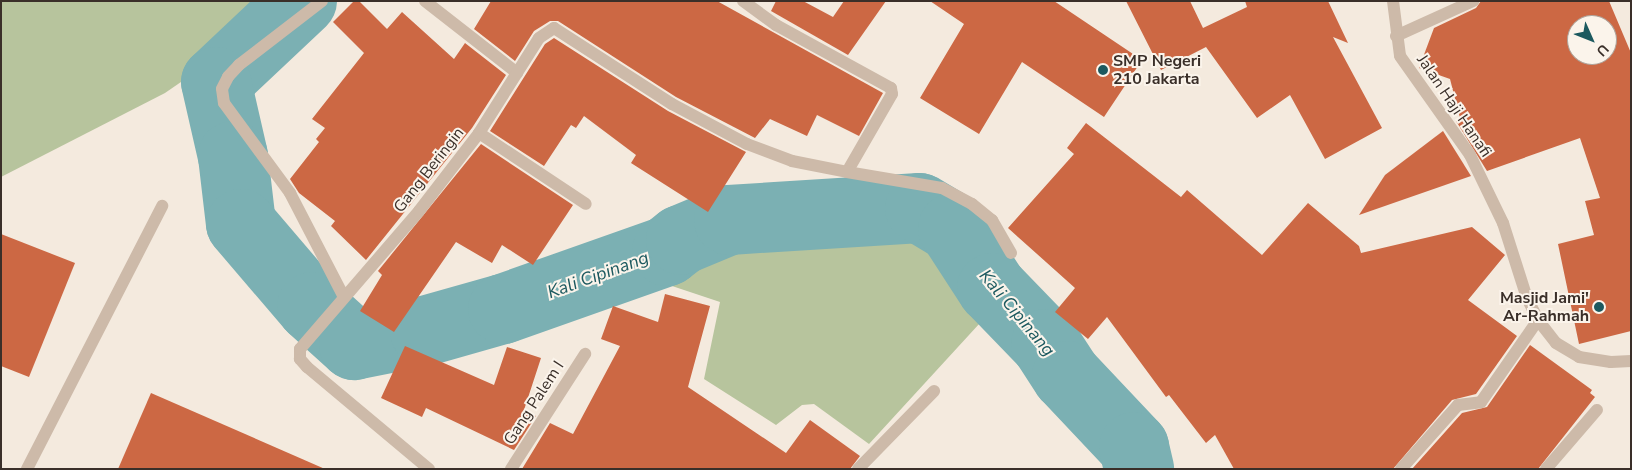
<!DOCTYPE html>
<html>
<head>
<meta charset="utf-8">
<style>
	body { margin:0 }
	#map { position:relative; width:1632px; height:470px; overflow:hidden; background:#f4eade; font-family:"Nunito Sans",sans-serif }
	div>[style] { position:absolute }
	.green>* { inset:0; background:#b7c49d }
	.river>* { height:70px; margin:-35px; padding:0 35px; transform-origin:35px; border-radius:35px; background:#7bb0b3 }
	.building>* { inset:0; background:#cc6844 }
	.minor>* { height:12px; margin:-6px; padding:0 6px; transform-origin:6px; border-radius:6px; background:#cdbaa9 }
	.dots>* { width:14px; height:14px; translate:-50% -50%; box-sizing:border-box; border:2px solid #fbf4eb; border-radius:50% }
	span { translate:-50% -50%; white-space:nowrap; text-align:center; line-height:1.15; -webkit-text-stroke:4px #fbf4eb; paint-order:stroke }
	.poi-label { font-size:16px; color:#3a2f29; font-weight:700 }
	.left { translate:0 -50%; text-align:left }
	.right { translate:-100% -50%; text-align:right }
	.street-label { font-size:16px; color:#3a2f29 }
	.water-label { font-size:18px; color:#1c595f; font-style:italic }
	.frame { position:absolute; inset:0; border:2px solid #3a2f29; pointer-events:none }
	.north { position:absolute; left:1567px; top:15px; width:50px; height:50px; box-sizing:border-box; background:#fbf4eb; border:1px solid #aea59d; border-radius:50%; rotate:134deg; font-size:14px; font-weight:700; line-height:20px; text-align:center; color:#3a2f29 }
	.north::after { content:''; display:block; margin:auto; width:18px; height:22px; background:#1c595f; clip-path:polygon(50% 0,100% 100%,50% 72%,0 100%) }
</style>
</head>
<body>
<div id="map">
	<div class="green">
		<div style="clip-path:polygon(1px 1px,287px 1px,226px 51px,165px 93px,1px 177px)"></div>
		<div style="clip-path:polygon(896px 219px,921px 233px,960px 267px,991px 311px,869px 444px,814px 404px,802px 405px,776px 425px,704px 379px,720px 302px,657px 281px,671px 263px,713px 248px,857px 223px)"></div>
	</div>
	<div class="river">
		<div style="left:302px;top:1px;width:118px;rotate:136.7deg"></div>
		<div style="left:216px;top:82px;width:76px;rotate:77.1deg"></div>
		<div style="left:233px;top:156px;width:68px;rotate:83.3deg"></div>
		<div style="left:241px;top:224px;width:109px;rotate:49.5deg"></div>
		<div style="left:312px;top:307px;width:57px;rotate:42.1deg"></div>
		<div style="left:354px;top:345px;width:72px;rotate:-11.2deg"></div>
		<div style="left:425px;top:331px;width:81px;rotate:-15.8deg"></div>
		<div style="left:503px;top:309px;width:174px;rotate:-19.5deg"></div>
		<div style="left:667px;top:251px;width:18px;rotate:-38deg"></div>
		<div style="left:681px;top:240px;width:52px;rotate:-22.6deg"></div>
		<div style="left:729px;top:220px;width:191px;rotate:-3.6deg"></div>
		<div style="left:920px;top:208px;width:39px;rotate:31deg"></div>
		<div style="left:953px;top:228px;width:72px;rotate:57deg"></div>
		<div style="left:992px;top:288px;width:78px;rotate:46deg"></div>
		<div style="left:1046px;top:344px;width:38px;rotate:57deg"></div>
		<div style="left:1067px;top:376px;width:98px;rotate:46.7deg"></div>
		<div style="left:1134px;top:447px;width:23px;rotate:77deg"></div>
	</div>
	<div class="building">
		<div style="clip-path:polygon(354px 1px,359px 1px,387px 29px,402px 12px,454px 59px,465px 43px,506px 75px,472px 128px,366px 260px,331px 226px,335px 221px,299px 193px,290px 179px,319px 142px,316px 139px,325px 128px,312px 119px,364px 53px,333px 22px)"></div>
		<div style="clip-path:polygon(491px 1px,717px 1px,883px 93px,859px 136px,817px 115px,807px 136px,770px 119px,755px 138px,676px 97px,558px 21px,550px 21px,534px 31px,515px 61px,474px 29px)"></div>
		<div style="clip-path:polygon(776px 1px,803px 1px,833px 17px,844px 1px,886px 1px,848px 55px,771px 11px)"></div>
		<div style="clip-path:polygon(930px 1px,1054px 1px,1142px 60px,1104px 117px,1022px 62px,979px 134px,920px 98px,964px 24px)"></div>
		<div style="clip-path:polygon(1126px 1px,1190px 1px,1203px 28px,1247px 7px,1245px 1px,1328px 1px,1348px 43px,1333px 37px,1382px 128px,1325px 159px,1290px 95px,1257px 118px,1206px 47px,1161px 70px)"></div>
		<div style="clip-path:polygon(evenodd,1481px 1px,1609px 1px,1631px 53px,1631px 331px,1579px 344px,1558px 244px,1594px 235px,1585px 201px,1600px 198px,1580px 138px,1487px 171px,1456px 121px,1460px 118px,1450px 79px,1419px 68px,1434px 28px,1476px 8px,1481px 1px,1577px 25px,1607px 25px,1607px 55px,1577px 55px,1577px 25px)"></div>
		<div style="clip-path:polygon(554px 38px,668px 111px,746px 152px,708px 212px,631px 163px,636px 155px,584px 116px,576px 128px,571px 125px,544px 166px,490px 131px,545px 44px)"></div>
		<div style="clip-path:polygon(1086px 123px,1181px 197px,1187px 190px,1262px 255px,1308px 203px,1359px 246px,1361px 253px,1472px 227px,1505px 255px,1468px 300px,1517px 336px,1476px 394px,1452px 400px,1393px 469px,1234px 469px,1215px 435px,1206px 443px,1169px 395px,1166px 397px,1107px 317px,1088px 339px,1055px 312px,1075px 288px,1008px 228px,1074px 154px,1067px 148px)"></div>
		<div style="clip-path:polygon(1443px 131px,1471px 176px,1359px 215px,1385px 175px)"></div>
		<div style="clip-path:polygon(481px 144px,573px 205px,533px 265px,502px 245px,492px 263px,456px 242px,394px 332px,360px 311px,382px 275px,378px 271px)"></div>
		<div style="clip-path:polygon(1px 234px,75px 263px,29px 377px,1px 366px)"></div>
		<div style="clip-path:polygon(665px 294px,710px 306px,688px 387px,786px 453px,810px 420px,860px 456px,850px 469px,522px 469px,550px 423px,573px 434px,620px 346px,601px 339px,613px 306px,658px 322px)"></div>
		<div style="clip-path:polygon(1530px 345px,1592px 390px,1590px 393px,1595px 397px,1538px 469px,1412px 469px,1462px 413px,1487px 407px)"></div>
		<div style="clip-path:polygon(405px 346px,494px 385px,507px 347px,541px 358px,524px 410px,536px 416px,514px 450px,426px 408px,422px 417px,381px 398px)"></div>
		<div style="clip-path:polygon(151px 393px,325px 469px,118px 469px)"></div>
	</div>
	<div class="minor">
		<div style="left:322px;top:1px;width:105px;rotate:142.4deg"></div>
		<div style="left:239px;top:65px;width:16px;rotate:133deg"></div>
		<div style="left:228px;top:77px;width:13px;rotate:117deg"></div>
		<div style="left:222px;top:89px;width:14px;rotate:82deg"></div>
		<div style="left:224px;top:103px;width:112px;rotate:53.7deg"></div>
		<div style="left:290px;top:193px;width:117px;rotate:62.6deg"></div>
		<div style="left:425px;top:1px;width:117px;rotate:38deg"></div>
		<div style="left:743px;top:1px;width:41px;rotate:36deg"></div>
		<div style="left:776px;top:25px;width:131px;rotate:28.7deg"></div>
		<div style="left:891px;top:88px;width:6px;rotate:81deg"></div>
		<div style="left:892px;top:94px;width:90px;rotate:120deg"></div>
		<div style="left:847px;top:172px;width:96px;rotate:9.6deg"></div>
		<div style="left:942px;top:188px;width:34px;rotate:28deg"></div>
		<div style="left:972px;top:204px;width:26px;rotate:39deg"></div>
		<div style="left:992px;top:220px;width:38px;rotate:60deg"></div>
		<div style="left:1393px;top:1px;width:55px;rotate:82.7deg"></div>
		<div style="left:1400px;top:56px;width:121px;rotate:54.7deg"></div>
		<div style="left:1470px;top:155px;width:76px;rotate:64.1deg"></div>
		<div style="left:1503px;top:223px;width:79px;rotate:72.3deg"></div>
		<div style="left:1527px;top:298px;width:25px;rotate:63deg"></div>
		<div style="left:1538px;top:320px;width:29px;rotate:52deg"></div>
		<div style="left:1556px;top:343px;width:27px;rotate:31deg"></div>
		<div style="left:1579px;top:357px;width:32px;rotate:9deg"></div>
		<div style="left:1611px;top:362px;width:20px;rotate:-3deg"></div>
		<div style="left:1396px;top:36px;width:85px;rotate:-24.4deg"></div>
		<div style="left:479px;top:133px;width:112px;rotate:-57.7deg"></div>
		<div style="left:539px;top:38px;width:18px;rotate:-34deg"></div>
		<div style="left:554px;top:28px;width:140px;rotate:32.8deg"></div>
		<div style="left:672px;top:104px;width:85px;rotate:28.1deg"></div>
		<div style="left:747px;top:144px;width:48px;rotate:20.7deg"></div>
		<div style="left:792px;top:161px;width:56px;rotate:11.3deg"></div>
		<div style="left:27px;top:469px;width:296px;rotate:-62.8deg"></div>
		<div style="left:429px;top:469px;width:159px;rotate:-140.1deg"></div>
		<div style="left:307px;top:367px;width:11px;rotate:-131deg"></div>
		<div style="left:300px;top:359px;width:10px;rotate:-90deg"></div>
		<div style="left:300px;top:349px;width:182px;rotate:-49.2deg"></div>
		<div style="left:419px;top:211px;width:98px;rotate:-52.4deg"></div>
		<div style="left:479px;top:133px;width:128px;rotate:33.6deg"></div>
		<div style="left:511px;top:469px;width:137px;rotate:-57.2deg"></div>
		<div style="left:858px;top:469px;width:109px;rotate:-45.7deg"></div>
		<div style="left:1401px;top:469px;width:86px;rotate:-48.3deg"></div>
		<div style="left:1458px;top:405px;width:23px;rotate:-7deg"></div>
		<div style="left:1481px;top:402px;width:100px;rotate:-55.2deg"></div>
		<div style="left:1546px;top:469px;width:78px;rotate:-49.2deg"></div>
	</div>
	<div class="dots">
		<div style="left:1103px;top:70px;background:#1c595f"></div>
		<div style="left:1599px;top:307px;background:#1c595f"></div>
	</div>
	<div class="poi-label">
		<span class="left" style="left:1113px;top:70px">SMP Negeri<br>210 Jakarta</span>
		<span class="right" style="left:1589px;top:307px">Masjid Jami'<br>Ar-Rahmah</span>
	</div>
	<div class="street-label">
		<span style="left:1454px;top:106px;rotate:56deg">Jalan Haji Hanafi</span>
		<span style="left:429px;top:170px;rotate:-52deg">Gang Beringin</span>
		<span style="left:534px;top:403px;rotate:-57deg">Gang Palem I</span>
	</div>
	<div class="water-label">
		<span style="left:598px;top:275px;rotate:-20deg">Kali Cipinang</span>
		<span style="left:1017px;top:313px;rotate:50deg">Kali Cipinang</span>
	</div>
	<div class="frame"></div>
	<div class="north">U</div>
</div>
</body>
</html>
